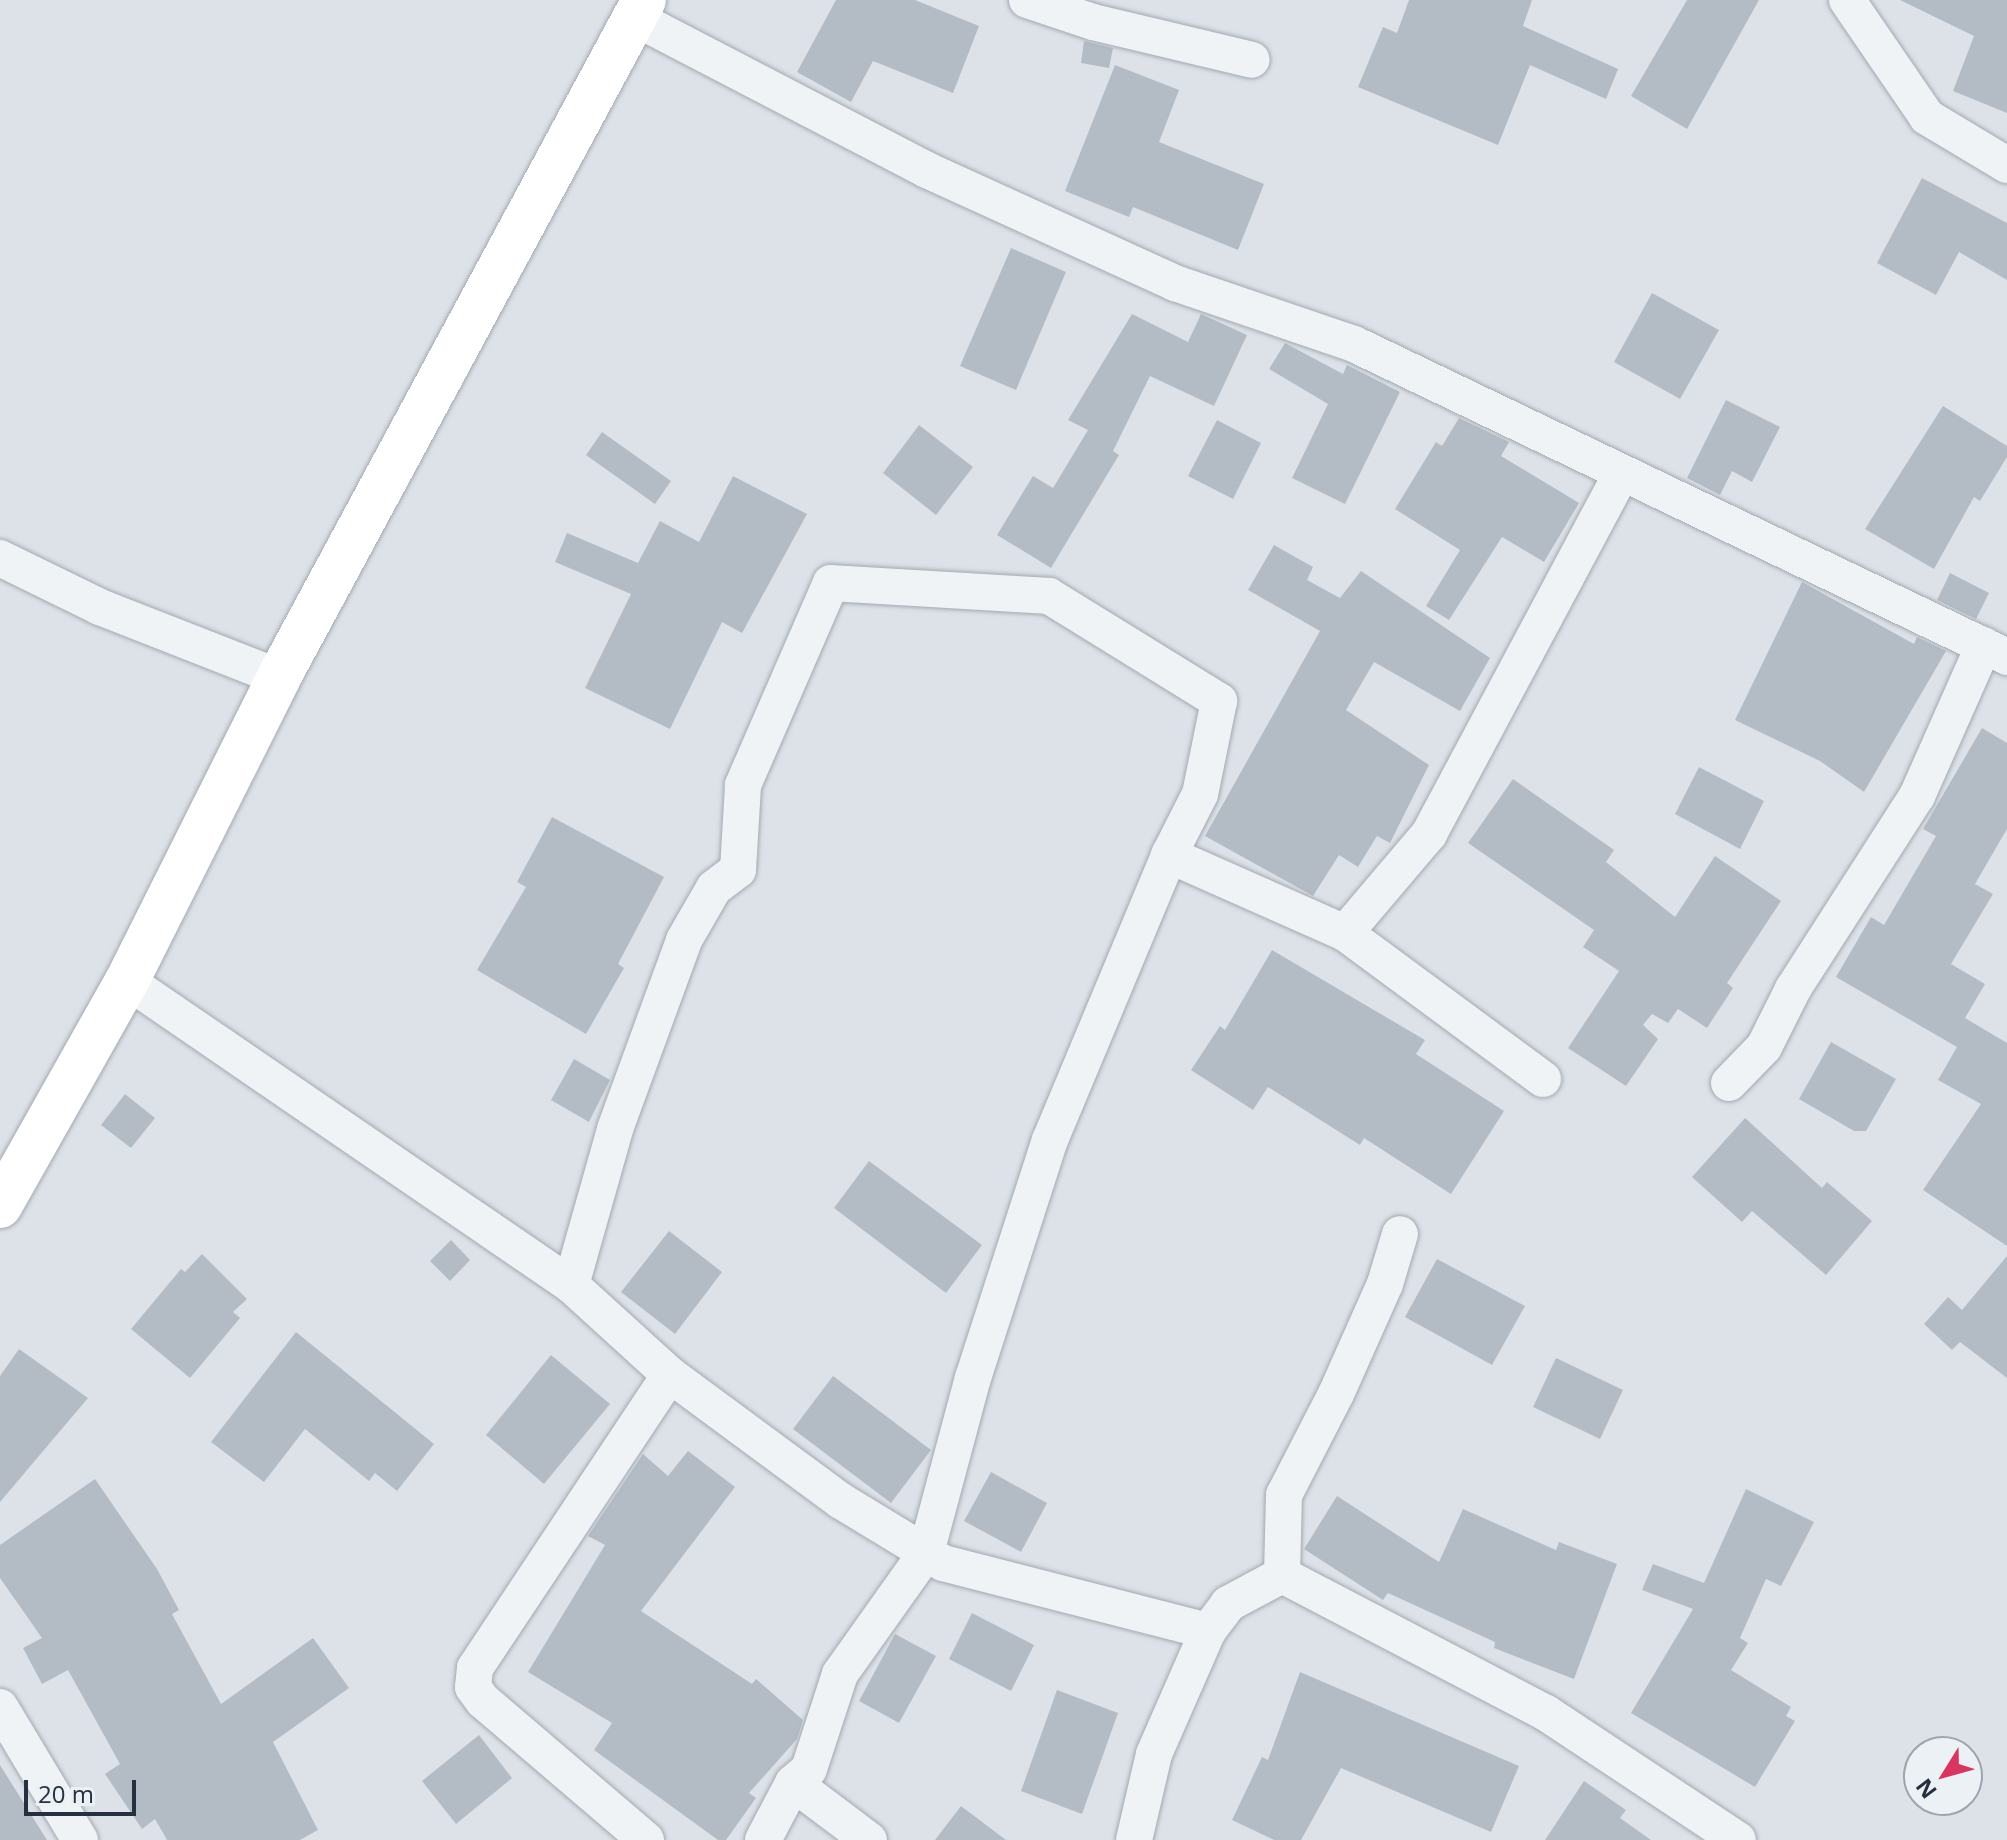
<!DOCTYPE html>
<html>
<head>
<meta charset="utf-8">
<style>
	body { margin:0 }
	#map { position:relative; width:2007px; height:1840px; overflow:hidden; background:#dde2e8; font-family:"Open Sans",sans-serif }
	div>[style] { position:absolute }
	.building>* { inset:0; background:#b3bcc5 }
	.roads { filter:drop-shadow(0 0 2px #a2a9b2) drop-shadow(0 0 2px #a2a9b2) }
	.street>* { height:36px; margin:-18px; padding:0 18px; transform-origin:18px; border-radius:18px; background:#f0f3f6 }
	.secondary>* { height:44px; margin:-22px; padding:0 22px; transform-origin:22px; border-radius:22px; background:#fff }
	span { translate:-50% -50%; white-space:nowrap; text-align:center; line-height:1.15; -webkit-text-stroke:7px #ecf1f6; paint-order:stroke }
	.north { position:absolute; left:1903px; top:1736px; width:80px; height:80px; box-sizing:border-box; background:#ecf1f6; border:2px solid #9ca4ad; border-radius:50%; rotate:233deg; font-size:22px; font-weight:700; line-height:32px; text-align:center; color:#253140 }
	.north::after { content:''; display:block; margin:auto; width:28px; height:36px; background:#da355f; clip-path:polygon(50% 0,100% 100%,50% 72%,0 100%) }
	.scale { position:absolute; left:24px; top:1780px; width:112px; height:36px; box-sizing:border-box; border:4px solid #253140; border-top:0; padding-left:10px; font-size:24px; line-height:28px; white-space:nowrap; color:#253140; -webkit-text-stroke:6px #ecf1f6; paint-order:stroke }
</style>
</head>
<body>
<div id="map">
	<div class="building">
		<div style="clip-path:polygon(836px 0,915px 0,979px 26px,953px 93px,873px 61px,851px 102px,797px 72px)"></div>
		<div style="clip-path:polygon(1409px 0,1532px 0,1523px 26px,1618px 69px,1606px 99px,1530px 65px,1498px 145px,1358px 87px,1383px 27px,1397px 33px)"></div>
		<div style="clip-path:polygon(1687px 0,1759px 0,1687px 129px,1631px 96px)"></div>
		<div style="clip-path:polygon(1900px 0,2007px 0,2007px 113px,1953px 91px,1974px 36px)"></div>
		<div style="clip-path:polygon(1084px 41px,1113px 48px,1109px 68px,1081px 63px)"></div>
		<div style="clip-path:polygon(1115px 65px,1179px 90px,1159px 142px,1264px 184px,1238px 250px,1133px 207px,1129px 217px,1065px 191px)"></div>
		<div style="clip-path:polygon(1922px 178px,2007px 223px,2007px 280px,1959px 252px,1936px 295px,1877px 263px)"></div>
		<div style="clip-path:polygon(1011px 248px,1066px 272px,1016px 390px,960px 366px)"></div>
		<div style="clip-path:polygon(1652px 293px,1719px 330px,1680px 399px,1614px 362px)"></div>
		<div style="clip-path:polygon(1132px 314px,1188px 342px,1201px 314px,1247px 335px,1214px 406px,1150px 376px,1113px 451px,1119px 455px,1051px 568px,997px 535px,1033px 476px,1053px 488px,1088px 430px,1068px 420px)"></div>
		<div style="clip-path:polygon(1285px 343px,1343px 374px,1347px 365px,1400px 392px,1345px 504px,1292px 478px,1328px 404px,1269px 369px)"></div>
		<div style="clip-path:polygon(1726px 400px,1780px 427px,1752px 482px,1732px 471px,1720px 495px,1687px 478px)"></div>
		<div style="clip-path:polygon(1943px 406px,2007px 446px,2007px 457px,1980px 501px,1974px 497px,1934px 569px,1865px 529px)"></div>
		<div style="clip-path:polygon(1459px 418px,1509px 442px,1501px 456px,1579px 503px,1544px 562px,1502px 537px,1449px 620px,1426px 606px,1460px 550px,1395px 509px,1436px 442px,1442px 446px)"></div>
		<div style="clip-path:polygon(1217px 420px,1261px 443px,1233px 499px,1188px 476px)"></div>
		<div style="clip-path:polygon(919px 425px,973px 467px,936px 515px,883px 473px)"></div>
		<div style="clip-path:polygon(602px 432px,671px 481px,655px 504px,586px 455px)"></div>
		<div style="clip-path:polygon(733px 476px,807px 514px,742px 633px,722px 622px,670px 729px,585px 688px,631px 594px,555px 562px,567px 533px,638px 563px,660px 521px,699px 542px)"></div>
		<div style="clip-path:polygon(1274px 545px,1313px 567px,1307px 580px,1340px 598px,1361px 571px,1490px 658px,1460px 711px,1374px 662px,1346px 710px,1429px 765px,1390px 843px,1377px 836px,1358px 867px,1339px 855px,1313px 896px,1205px 836px,1320px 631px,1248px 590px)"></div>
		<div style="clip-path:polygon(1950px 573px,1989px 593px,1976px 619px,1937px 600px)"></div>
		<div style="clip-path:polygon(1802px 582px,1914px 644px,1917px 637px,1946px 651px,1864px 792px,1820px 761px,1735px 720px)"></div>
		<div style="clip-path:polygon(1982px 728px,2007px 743px,2007px 829px,1975px 884px,1993px 894px,1951px 964px,1985px 984px,1965px 1018px,2007px 1043px,2007px 1246px,1923px 1190px,1981px 1104px,1938px 1080px,1957px 1047px,1836px 977px,1871px 917px,1884px 925px,1936px 836px,1923px 829px)"></div>
		<div style="clip-path:polygon(1699px 767px,1764px 801px,1740px 849px,1675px 814px)"></div>
		<div style="clip-path:polygon(1513px 779px,1614px 850px,1606px 862px,1675px 917px,1715px 856px,1781px 901px,1727px 983px,1733px 988px,1707px 1028px,1678px 1009px,1668px 1023px,1652px 1014px,1643px 1025px,1658px 1039px,1626px 1086px,1568px 1048px,1619px 971px,1583px 947px,1594px 930px,1468px 843px)"></div>
		<div style="clip-path:polygon(552px 817px,664px 877px,618px 964px,624px 968px,586px 1034px,477px 970px,526px 887px,517px 882px)"></div>
		<div style="clip-path:polygon(1272px 950px,1425px 1040px,1416px 1054px,1504px 1111px,1451px 1194px,1364px 1138px,1360px 1145px,1268px 1087px,1253px 1110px,1191px 1070px,1220px 1026px,1225px 1030px)"></div>
		<div style="clip-path:polygon(1831px 1042px,1896px 1079px,1866px 1131px,1854px 1131px,1799px 1099px)"></div>
		<div style="clip-path:polygon(574px 1059px,610px 1080px,589px 1122px,551px 1100px)"></div>
		<div style="clip-path:polygon(125px 1094px,155px 1118px,131px 1148px,101px 1125px)"></div>
		<div style="clip-path:polygon(1745px 1118px,1822px 1188px,1827px 1182px,1872px 1221px,1826px 1275px,1752px 1211px,1742px 1222px,1692px 1177px)"></div>
		<div style="clip-path:polygon(869px 1161px,982px 1245px,946px 1293px,834px 1208px)"></div>
		<div style="clip-path:polygon(669px 1231px,722px 1272px,675px 1334px,621px 1292px)"></div>
		<div style="clip-path:polygon(451px 1240px,470px 1260px,450px 1281px,430px 1261px)"></div>
		<div style="clip-path:polygon(202px 1254px,247px 1299px,233px 1312px,240px 1318px,190px 1378px,131px 1329px,181px 1269px,185px 1272px)"></div>
		<div style="clip-path:polygon(2007px 1256px,2007px 1378px,1960px 1342px,1952px 1350px,1924px 1324px,1948px 1297px,1962px 1310px)"></div>
		<div style="clip-path:polygon(1437px 1259px,1525px 1306px,1492px 1365px,1405px 1317px)"></div>
		<div style="clip-path:polygon(296px 1332px,434px 1444px,397px 1491px,375px 1473px,369px 1481px,305px 1429px,264px 1482px,211px 1442px)"></div>
		<div style="clip-path:polygon(19px 1349px,88px 1398px,0 1502px,0 1376px)"></div>
		<div style="clip-path:polygon(551px 1355px,610px 1404px,544px 1484px,486px 1435px)"></div>
		<div style="clip-path:polygon(1556px 1358px,1623px 1390px,1600px 1439px,1533px 1407px)"></div>
		<div style="clip-path:polygon(833px 1376px,931px 1450px,891px 1503px,793px 1429px)"></div>
		<div style="clip-path:polygon(688px 1451px,735px 1487px,641px 1611px,752px 1684px,756px 1679px,803px 1720px,797px 1739px,749px 1793px,756px 1798px,726px 1840px,718px 1840px,594px 1750px,612px 1723px,528px 1672px,605px 1545px,588px 1536px,643px 1454px,668px 1476px)"></div>
		<div style="clip-path:polygon(991px 1472px,1047px 1503px,1021px 1552px,964px 1521px)"></div>
		<div style="clip-path:polygon(95px 1479px,157px 1569px,179px 1610px,172px 1614px,221px 1704px,313px 1638px,349px 1688px,273px 1742px,318px 1830px,300px 1840px,167px 1840px,155px 1819px,142px 1829px,105px 1774px,120px 1764px,68px 1670px,42px 1684px,23px 1648px,42px 1638px,0 1578px,0 1545px)"></div>
		<div style="clip-path:polygon(1746px 1489px,1814px 1522px,1781px 1586px,1766px 1579px,1740px 1638px,1748px 1643px,1731px 1670px,1791px 1707px,1786px 1716px,1795px 1721px,1755px 1787px,1631px 1713px,1693px 1609px,1642px 1590px,1653px 1564px,1704px 1583px)"></div>
		<div style="clip-path:polygon(1337px 1496px,1439px 1562px,1463px 1509px,1556px 1550px,1559px 1542px,1617px 1564px,1574px 1679px,1494px 1648px,1495px 1642px,1388px 1593px,1383px 1600px,1304px 1549px)"></div>
		<div style="clip-path:polygon(972px 1613px,1034px 1645px,1011px 1691px,949px 1659px)"></div>
		<div style="clip-path:polygon(895px 1634px,936px 1656px,899px 1723px,859px 1701px)"></div>
		<div style="clip-path:polygon(1300px 1672px,1519px 1766px,1491px 1832px,1341px 1768px,1301px 1840px,1274px 1840px,1232px 1820px,1262px 1757px,1268px 1760px)"></div>
		<div style="clip-path:polygon(1057px 1690px,1118px 1713px,1082px 1814px,1021px 1791px)"></div>
		<div style="clip-path:polygon(479px 1735px,512px 1778px,456px 1824px,422px 1781px)"></div>
		<div style="clip-path:polygon(0 1765px,47px 1840px,0 1840px)"></div>
		<div style="clip-path:polygon(1584px 1781px,1626px 1810px,1620px 1818px,1651px 1840px,1545px 1840px)"></div>
		<div style="clip-path:polygon(961px 1806px,1006px 1840px,935px 1840px)"></div>
	</div>
	<div class="roads">
		<div class="street">
			<div style="left:1027px;top:0;width:70px;rotate:18.4deg"></div>
			<div style="left:1093px;top:22px;width:163px;rotate:13.4deg"></div>
			<div style="left:1847px;top:0;width:142px;rotate:55.6deg"></div>
			<div style="left:1927px;top:117px;width:93px;rotate:31deg"></div>
			<div style="left:635px;top:18px;width:329px;rotate:27.5deg"></div>
			<div style="left:927px;top:170px;width:273px;rotate:24.5deg"></div>
			<div style="left:1175px;top:283px;width:189px;rotate:18.8deg"></div>
			<div style="left:1354px;top:344px;width:724px;rotate:25.61deg"></div>
			<div style="left:0;top:558px;width:111px;rotate:26.1deg"></div>
			<div style="left:100px;top:607px;width:192px;rotate:21.4deg"></div>
			<div style="left:1345px;top:933px;width:130px;rotate:-49.7deg"></div>
			<div style="left:1429px;top:834px;width:409px;rotate:-61.9deg"></div>
			<div style="left:127px;top:981px;width:538px;rotate:34.4deg"></div>
			<div style="left:571px;top:1285px;width:134px;rotate:42.3deg"></div>
			<div style="left:670px;top:1375px;width:212px;rotate:36.4deg"></div>
			<div style="left:841px;top:1501px;width:119px;rotate:31.3deg"></div>
			<div style="left:943px;top:1563px;width:274px;rotate:14.4deg"></div>
			<div style="left:1208px;top:1631px;width:34px;rotate:-53deg"></div>
			<div style="left:1228px;top:1604px;width:61px;rotate:-28.2deg"></div>
			<div style="left:1282px;top:1575px;width:80px;rotate:-88.6deg"></div>
			<div style="left:1284px;top:1495px;width:114px;rotate:-62.8deg"></div>
			<div style="left:1336px;top:1394px;width:120px;rotate:-66deg"></div>
			<div style="left:1385px;top:1284px;width:52px;rotate:-73.3deg"></div>
			<div style="left:1729px;top:1083px;width:50px;rotate:-45.8deg"></div>
			<div style="left:1764px;top:1047px;width:65px;rotate:-63.4deg"></div>
			<div style="left:1793px;top:989px;width:229px;rotate:-57.3deg"></div>
			<div style="left:1917px;top:796px;width:165px;rotate:-66.1deg"></div>
			<div style="left:571px;top:1285px;width:162px;rotate:-74.2deg"></div>
			<div style="left:615px;top:1129px;width:201px;rotate:-69.9deg"></div>
			<div style="left:684px;top:940px;width:60px;rotate:-60deg"></div>
			<div style="left:714px;top:888px;width:30px;rotate:-37deg"></div>
			<div style="left:738px;top:870px;width:85px;rotate:-86.6deg"></div>
			<div style="left:743px;top:785px;width:220px;rotate:-66.5deg"></div>
			<div style="left:831px;top:583px;width:218px;rotate:3.4deg"></div>
			<div style="left:1049px;top:596px;width:200px;rotate:31.7deg"></div>
			<div style="left:1219px;top:701px;width:95px;rotate:101.5deg"></div>
			<div style="left:1200px;top:794px;width:68px;rotate:116.9deg"></div>
			<div style="left:1169px;top:855px;width:193px;rotate:23.9deg"></div>
			<div style="left:1345px;top:933px;width:246px;rotate:36.4deg"></div>
			<div style="left:1282px;top:1575px;width:298px;rotate:27.6deg"></div>
			<div style="left:1546px;top:1713px;width:230px;rotate:33.5deg"></div>
			<div style="left:0;top:1707px;width:155px;rotate:59deg"></div>
			<div style="left:793px;top:1783px;width:95px;rotate:36.9deg"></div>
			<div style="left:646px;top:1840px;width:214px;rotate:-139.5deg"></div>
			<div style="left:483px;top:1701px;width:17px;rotate:-126deg"></div>
			<div style="left:473px;top:1687px;width:19px;rotate:-84deg"></div>
			<div style="left:475px;top:1668px;width:352px;rotate:-56.4deg"></div>
			<div style="left:763px;top:1840px;width:64px;rotate:-62.2deg"></div>
			<div style="left:793px;top:1783px;width:21px;rotate:-41deg"></div>
			<div style="left:809px;top:1769px;width:100px;rotate:-71.9deg"></div>
			<div style="left:840px;top:1674px;width:148px;rotate:-54.6deg"></div>
			<div style="left:926px;top:1553px;width:181px;rotate:-75deg"></div>
			<div style="left:973px;top:1378px;width:250px;rotate:-72.1deg"></div>
			<div style="left:1050px;top:1140px;width:309px;rotate:-67.3deg"></div>
			<div style="left:1134px;top:1840px;width:88px;rotate:-76.9deg"></div>
			<div style="left:1154px;top:1754px;width:134px;rotate:-66.3deg"></div>
		</div>
		<div class="secondary">
			<div style="left:0;top:1206px;width:258px;rotate:-60.6deg"></div>
			<div style="left:127px;top:981px;width:340px;rotate:-63.4deg"></div>
			<div style="left:279px;top:677px;width:769px;rotate:-61.67deg"></div>
		</div>
	</div>
	<div class="north">N</div>
	<div class="scale">20 m</div>
</div>
</body>
</html>
